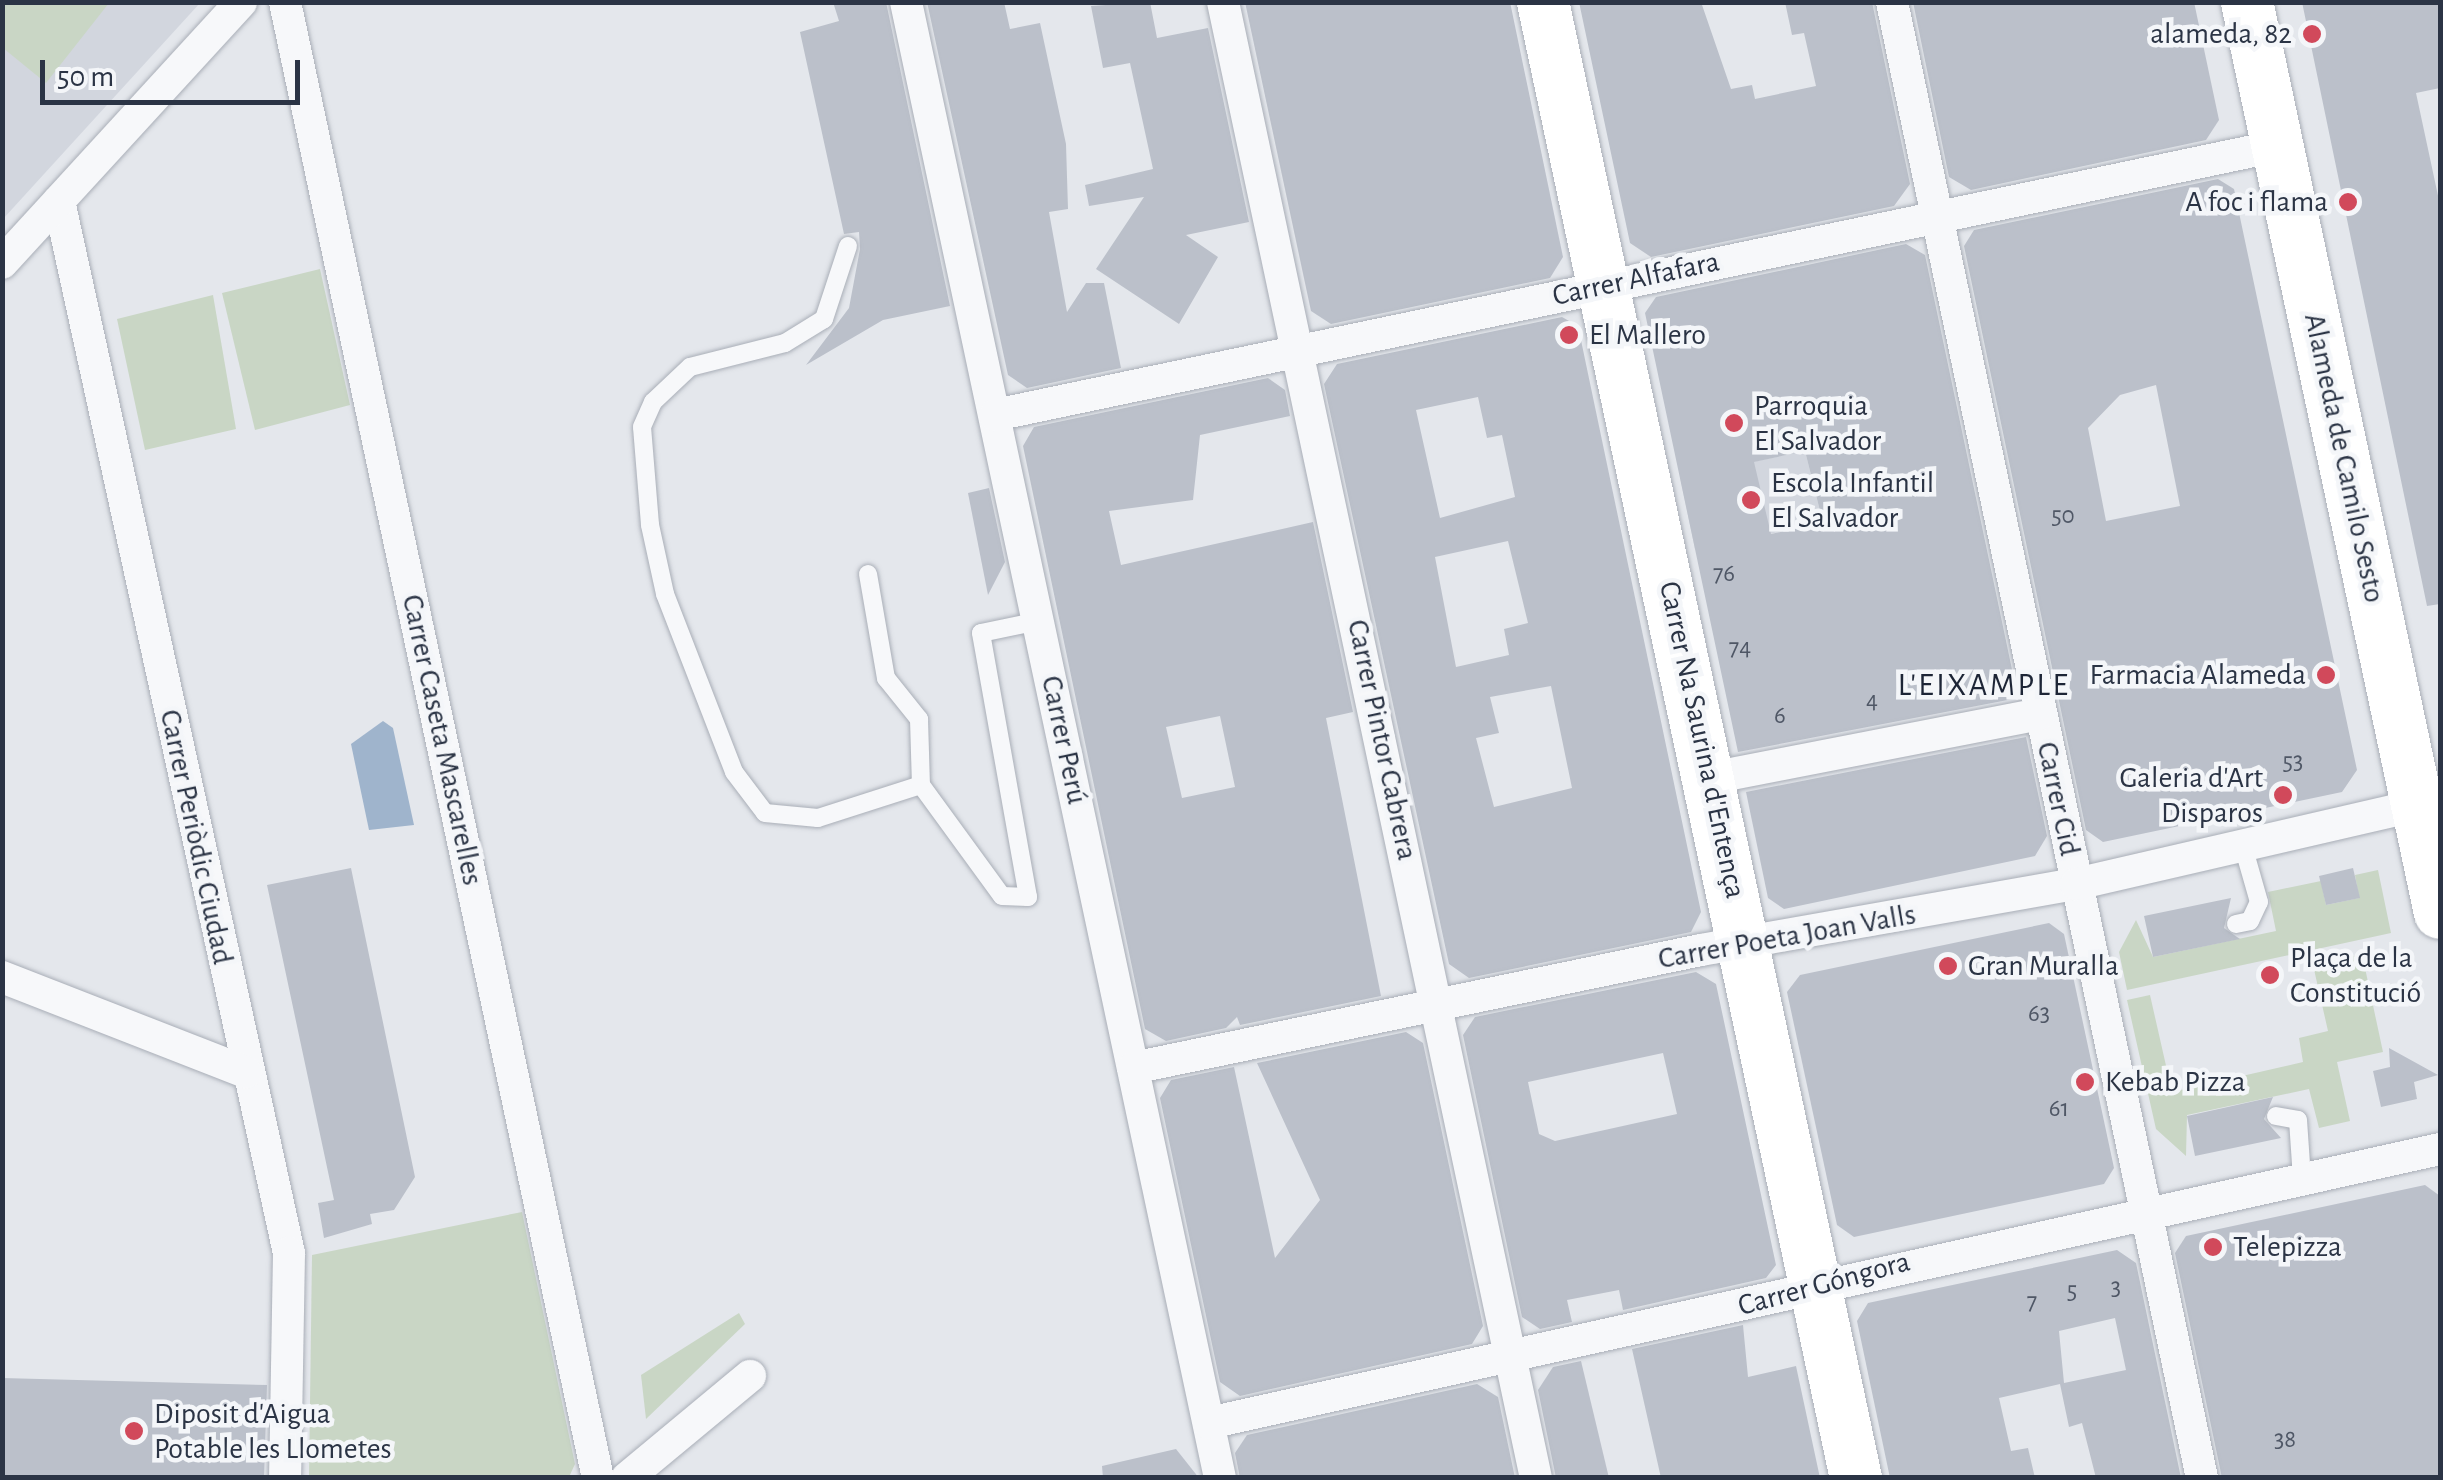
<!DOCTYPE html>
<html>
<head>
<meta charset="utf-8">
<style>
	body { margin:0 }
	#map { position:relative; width:2443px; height:1480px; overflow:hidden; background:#e4e7ec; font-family:"Alegreya Sans",sans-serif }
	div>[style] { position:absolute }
	.built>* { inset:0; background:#d2d6de }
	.green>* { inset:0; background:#c9d6c5 }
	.water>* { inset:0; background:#9fb4cc }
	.building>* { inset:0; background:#bbc0ca }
	.roads { filter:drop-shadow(0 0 2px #a9aeb7) drop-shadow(0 0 2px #a9aeb7) }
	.lane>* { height:18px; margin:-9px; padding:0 9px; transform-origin:9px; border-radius:9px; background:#f7f8fa }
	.street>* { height:32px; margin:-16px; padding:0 16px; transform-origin:16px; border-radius:16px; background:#f7f8fa }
	.primary>* { height:52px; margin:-26px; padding:0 26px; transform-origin:26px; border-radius:26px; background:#fff }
	.dots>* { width:28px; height:28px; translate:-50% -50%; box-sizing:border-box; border:5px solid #f4f6f9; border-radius:50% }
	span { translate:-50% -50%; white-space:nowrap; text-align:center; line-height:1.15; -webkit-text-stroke:9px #f4f6f9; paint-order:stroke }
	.number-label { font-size:25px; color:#4f5766 }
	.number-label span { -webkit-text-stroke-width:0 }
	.poi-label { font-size:30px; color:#2b3445 }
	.right { translate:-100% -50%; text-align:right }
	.left { translate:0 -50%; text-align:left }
	.street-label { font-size:30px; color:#2b3445 }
	.neighbourhood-label { font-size:32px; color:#1d2536; letter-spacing:2.5px }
	.frame { position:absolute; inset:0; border:5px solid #2b3445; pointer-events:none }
	.scale { position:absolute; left:40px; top:60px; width:260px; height:45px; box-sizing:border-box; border:5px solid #2b3445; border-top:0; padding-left:12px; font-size:30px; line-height:35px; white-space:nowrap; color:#2b3445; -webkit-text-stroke:8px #f4f6f9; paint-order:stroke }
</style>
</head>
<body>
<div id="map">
	<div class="built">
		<div style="clip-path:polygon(3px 3px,200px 3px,3px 219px)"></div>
		<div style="clip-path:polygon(1805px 451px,1823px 523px,1695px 549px,1680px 477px)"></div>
	</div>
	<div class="green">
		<div style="clip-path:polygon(2px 3px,109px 2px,109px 3px,46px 83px,3px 48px)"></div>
		<div style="clip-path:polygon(320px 269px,350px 405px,255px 430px,222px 293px)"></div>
		<div style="clip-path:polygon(213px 295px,236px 429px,145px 450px,117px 319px)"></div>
		<div style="clip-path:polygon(2378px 870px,2391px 933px,2127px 990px,2119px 952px,2136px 920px,2153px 957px,2276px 931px,2268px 892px,2321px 881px,2326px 905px,2359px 898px,2355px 875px)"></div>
		<div style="clip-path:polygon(2362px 954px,2383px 1052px,2337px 1062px,2350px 1121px,2319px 1128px,2309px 1089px,2187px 1115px,2186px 1156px,2156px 1129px,2127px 1000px,2150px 995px,2172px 1092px,2303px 1062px,2299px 1038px,2328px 1031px,2313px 965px)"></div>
		<div style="clip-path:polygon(522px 1212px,575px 1464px,569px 1477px,309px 1477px,312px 1255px)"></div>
		<div style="clip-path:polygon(739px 1313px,745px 1324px,646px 1419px,641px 1375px)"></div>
	</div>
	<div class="water">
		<div style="clip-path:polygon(383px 721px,393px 728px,414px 825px,369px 830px,351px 744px)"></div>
	</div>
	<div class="building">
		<div style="clip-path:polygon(833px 2px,886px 2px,950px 306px,883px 320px,806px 365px,849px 308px,860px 249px,859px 232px,844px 234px,800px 32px,839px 21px)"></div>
		<div style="clip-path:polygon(927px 2px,1004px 2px,1010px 29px,1040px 23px,1066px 144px,1068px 209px,1049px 212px,1067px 312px,1086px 283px,1104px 283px,1121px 368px,1027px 388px,1008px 375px)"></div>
		<div style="clip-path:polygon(1150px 2px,1157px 38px,1208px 28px,1249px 222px,1186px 235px,1218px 257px,1179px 324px,1096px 269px,1144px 197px,1089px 206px,1085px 185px,1153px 169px,1130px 63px,1103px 68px,1091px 6px)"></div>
		<div style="clip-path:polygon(1245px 2px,1510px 2px,1563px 257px,1550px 278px,1331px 324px,1311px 311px)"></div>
		<div style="clip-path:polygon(1579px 2px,1701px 2px,1731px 89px,1752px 85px,1755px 99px,1816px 86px,1804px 33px,1792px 35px,1785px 2px,1872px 2px,1910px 184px,1894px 206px,1651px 257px,1630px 243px)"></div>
		<div style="clip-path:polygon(1913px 2px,2194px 2px,2219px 120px,2206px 140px,1971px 190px,1949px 177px)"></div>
		<div style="clip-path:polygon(2302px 2px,2440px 2px,2440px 88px,2416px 93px,2440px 205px,2440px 604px,2427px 606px)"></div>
		<div style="clip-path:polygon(evenodd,2218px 179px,2234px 189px,2357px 770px,2342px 792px,2103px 842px,2086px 830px,1964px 246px,1974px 230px,2218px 179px,2156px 385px,2180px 506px,2106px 521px,2088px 428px,2120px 395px,2156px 385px)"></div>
		<div style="clip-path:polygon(evenodd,1906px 244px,1925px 255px,2018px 698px,1738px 752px,1645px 313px,1656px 297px,1906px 244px,1805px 451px,1823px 523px,1771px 534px,1754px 462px,1805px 451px)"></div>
		<div style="clip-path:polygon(evenodd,1562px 317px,1578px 326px,1701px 912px,1691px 932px,1469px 978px,1449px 964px,1324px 384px,1337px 364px,1562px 317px,1478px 397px,1487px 438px,1502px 435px,1515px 497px,1440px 518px,1416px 410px,1478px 397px,1562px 317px,1508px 541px,1528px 623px,1504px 629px,1509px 655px,1456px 667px,1435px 557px,1508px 541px,1562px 317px,1551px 686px,1572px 788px,1494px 807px,1476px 738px,1499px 733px,1490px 697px,1551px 686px)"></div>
		<div style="clip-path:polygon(evenodd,1268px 378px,1285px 390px,1290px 416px,1200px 435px,1193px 500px,1109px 511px,1121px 565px,1313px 522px,1353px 712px,1326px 718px,1381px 996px,1240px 1025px,1237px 1017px,1226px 1028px,1166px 1041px,1145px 1029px,1023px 446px,1034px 427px,1268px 378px,1220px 716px,1235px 787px,1182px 798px,1166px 727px,1220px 716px)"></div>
		<div style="clip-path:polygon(989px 488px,1005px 562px,988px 595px,968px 493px)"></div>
		<div style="clip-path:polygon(2026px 737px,2047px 836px,2035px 856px,1784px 909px,1768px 898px,1746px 792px)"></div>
		<div style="clip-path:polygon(351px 868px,415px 1177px,394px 1210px,370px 1214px,372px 1224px,324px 1238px,318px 1203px,334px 1200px,267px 885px)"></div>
		<div style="clip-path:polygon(2353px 868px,2360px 898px,2326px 905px,2319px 876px)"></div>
		<div style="clip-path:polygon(2231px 898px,2224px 928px,2240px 939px,2153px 957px,2144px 916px)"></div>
		<div style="clip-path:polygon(2049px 923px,2064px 934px,2114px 1168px,2104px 1184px,1854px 1237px,1837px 1225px,1787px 992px,1800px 975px)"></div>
		<div style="clip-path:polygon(evenodd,1696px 972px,1716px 984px,1776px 1265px,1766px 1278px,1623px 1310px,1619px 1290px,1567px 1300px,1572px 1322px,1540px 1329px,1522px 1317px,1463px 1035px,1475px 1017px,1696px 972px,1663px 1053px,1677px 1114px,1555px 1141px,1539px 1134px,1528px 1082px,1663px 1053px)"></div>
		<div style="clip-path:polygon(1406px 1032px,1423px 1043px,1483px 1326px,1472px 1344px,1240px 1396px,1220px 1382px,1160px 1098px,1171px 1080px,1234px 1067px,1275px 1258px,1320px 1200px,1257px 1063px)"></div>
		<div style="clip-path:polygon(2389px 1048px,2438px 1075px,2414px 1082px,2417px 1099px,2381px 1107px,2373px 1071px,2390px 1067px)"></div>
		<div style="clip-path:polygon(2273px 1097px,2264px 1119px,2281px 1138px,2195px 1156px,2187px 1116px)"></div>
		<div style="clip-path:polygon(2425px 1185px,2440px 1196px,2440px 1478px,2222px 1478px,2175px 1253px,2186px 1236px)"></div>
		<div style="clip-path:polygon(evenodd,2117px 1250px,2136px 1263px,2181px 1478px,2096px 1478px,2082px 1423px,2069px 1427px,2060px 1384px,1999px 1398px,2011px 1451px,2028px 1448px,2035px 1478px,1890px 1478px,1857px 1321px,1868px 1303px,2117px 1250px,2115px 1318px,2126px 1370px,2064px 1383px,2059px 1331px,2115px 1318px)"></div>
		<div style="clip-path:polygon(1743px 1325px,1748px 1377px,1796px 1366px,1820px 1478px,1661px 1478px,1632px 1349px)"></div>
		<div style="clip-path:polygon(1581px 1361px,1609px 1478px,1556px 1478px,1538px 1390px,1553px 1367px)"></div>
		<div style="clip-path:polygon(2px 1378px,267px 1385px,264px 1478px,2px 1478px)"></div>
		<div style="clip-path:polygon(1477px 1384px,1498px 1397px,1515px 1478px,1240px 1478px,1235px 1453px,1247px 1435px)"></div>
		<div style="clip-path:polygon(1176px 1449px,1199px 1478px,1103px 1478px,1102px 1466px)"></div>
	</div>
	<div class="roads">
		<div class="lane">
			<div style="left:848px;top:246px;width:77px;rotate:108.2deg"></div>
			<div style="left:824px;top:319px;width:46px;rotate:148.4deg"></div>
			<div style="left:785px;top:343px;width:98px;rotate:165.8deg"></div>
			<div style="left:690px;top:367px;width:51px;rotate:136.6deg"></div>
			<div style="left:653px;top:402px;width:27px;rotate:114deg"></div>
			<div style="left:642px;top:427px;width:98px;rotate:85.3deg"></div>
			<div style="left:650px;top:525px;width:71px;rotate:77.7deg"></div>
			<div style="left:665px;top:594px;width:191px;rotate:68.8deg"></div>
			<div style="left:734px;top:772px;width:51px;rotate:52.9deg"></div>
			<div style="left:765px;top:813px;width:53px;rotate:5.4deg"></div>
			<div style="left:818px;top:818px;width:108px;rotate:-17.8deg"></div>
			<div style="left:868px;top:574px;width:106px;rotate:80.2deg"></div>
			<div style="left:886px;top:678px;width:53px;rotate:51.2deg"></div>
			<div style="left:919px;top:719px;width:66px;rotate:88.3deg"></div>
			<div style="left:921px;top:785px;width:137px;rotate:53.9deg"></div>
			<div style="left:1002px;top:896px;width:26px;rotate:2deg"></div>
			<div style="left:1028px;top:897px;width:268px;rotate:-100.1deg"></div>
			<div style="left:981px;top:633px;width:59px;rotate:-11.7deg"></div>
			<div style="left:2236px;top:924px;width:14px;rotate:-12deg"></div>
			<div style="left:2250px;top:921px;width:21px;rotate:-65deg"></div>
			<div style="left:2259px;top:902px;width:58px;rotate:-105.9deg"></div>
			<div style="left:2276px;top:1116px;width:22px;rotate:10deg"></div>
			<div style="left:2298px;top:1120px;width:59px;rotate:86.1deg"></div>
		</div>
		<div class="street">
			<div style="left:285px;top:2px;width:1509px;rotate:78.03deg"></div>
			<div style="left:906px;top:2px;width:1509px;rotate:77.99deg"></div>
			<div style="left:1223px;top:2px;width:1509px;rotate:78.03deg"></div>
			<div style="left:1892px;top:2px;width:1508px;rotate:78.14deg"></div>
			<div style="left:59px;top:201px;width:1077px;rotate:77.67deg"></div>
			<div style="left:289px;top:1253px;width:225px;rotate:91deg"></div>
			<div style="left:2px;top:263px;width:354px;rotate:-47.5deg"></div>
			<div style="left:995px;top:415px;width:1310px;rotate:-11.85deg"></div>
			<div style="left:1711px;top:778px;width:335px;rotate:-11deg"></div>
			<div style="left:2px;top:977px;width:262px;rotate:21.3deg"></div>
			<div style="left:1133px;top:1068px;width:580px;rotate:-11.74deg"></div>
			<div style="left:1701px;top:950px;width:381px;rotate:-10deg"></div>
			<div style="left:2076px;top:884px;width:368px;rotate:-13deg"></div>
			<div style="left:1209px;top:1423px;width:1261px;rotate:-12.55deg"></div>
			<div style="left:627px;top:1478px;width:160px;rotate:-39.7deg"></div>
		</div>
		<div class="primary">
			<div style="left:1543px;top:2px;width:1509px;rotate:78.03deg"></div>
			<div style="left:2247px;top:2px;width:931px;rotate:78.04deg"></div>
		</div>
	</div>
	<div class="dots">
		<div style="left:2312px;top:34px;background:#d1495b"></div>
		<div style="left:2348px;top:202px;background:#d1495b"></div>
		<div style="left:1569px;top:335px;background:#d1495b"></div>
		<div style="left:1734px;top:423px;background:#d1495b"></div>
		<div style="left:1751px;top:500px;background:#d1495b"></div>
		<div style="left:2326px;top:675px;background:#d1495b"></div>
		<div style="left:2283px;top:795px;background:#d1495b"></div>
		<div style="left:1948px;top:966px;background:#d1495b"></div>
		<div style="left:2270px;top:975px;background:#d1495b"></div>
		<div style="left:2085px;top:1082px;background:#d1495b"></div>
		<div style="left:2213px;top:1247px;background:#d1495b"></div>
		<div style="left:134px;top:1431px;background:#d1495b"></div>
	</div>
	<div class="number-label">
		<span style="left:2063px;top:516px">50</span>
		<span style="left:1724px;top:574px">76</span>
		<span style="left:1740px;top:648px">74</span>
		<span style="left:1872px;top:701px">4</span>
		<span style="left:1780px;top:716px">6</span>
		<span style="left:2293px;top:762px">53</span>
		<span style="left:2039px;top:1014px">63</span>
		<span style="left:2059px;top:1109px">61</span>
		<span style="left:2116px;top:1288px">3</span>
		<span style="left:2072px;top:1291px">5</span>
		<span style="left:2032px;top:1302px">7</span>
		<span style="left:2285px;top:1440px">38</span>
	</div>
	<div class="poi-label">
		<span class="right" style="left:2292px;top:34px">alameda, 82</span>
		<span class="right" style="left:2328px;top:202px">A foc i flama</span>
		<span class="left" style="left:1589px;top:335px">El Mallero</span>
		<span class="left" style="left:1754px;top:423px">Parroquia<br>El Salvador</span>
		<span class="left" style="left:1771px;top:500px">Escola Infantil<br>El Salvador</span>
		<span class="right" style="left:2306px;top:675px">Farmacia Alameda</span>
		<span class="right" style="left:2263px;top:795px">Galeria d'Art<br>Disparos</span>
		<span class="left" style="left:2290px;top:975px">Plaça de la<br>Constitució</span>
		<span class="left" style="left:1968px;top:966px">Gran Muralla</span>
		<span class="left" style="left:2105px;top:1082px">Kebab Pizza</span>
		<span class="left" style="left:2233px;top:1247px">Telepizza</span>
		<span class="left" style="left:154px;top:1431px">Diposit d'Aigua<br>Potable les Llometes</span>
	</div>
	<div class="street-label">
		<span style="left:1636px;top:279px;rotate:-12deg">Carrer Alfafara</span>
		<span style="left:2344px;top:458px;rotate:78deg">Alameda de Camilo Sesto</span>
		<span style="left:442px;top:740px;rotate:78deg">Carrer Caseta Mascarelles</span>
		<span style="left:1064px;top:740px;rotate:78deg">Carrer Perú</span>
		<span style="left:1382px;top:740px;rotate:78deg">Carrer Pintor Cabrera</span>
		<span style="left:1702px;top:740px;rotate:78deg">Carrer Na Saurina d'Entença</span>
		<span style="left:2058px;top:799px;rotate:78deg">Carrer Cid</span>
		<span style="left:196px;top:837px;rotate:78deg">Carrer Periòdic Ciudad</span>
		<span style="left:1787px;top:937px;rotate:-10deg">Carrer Poeta Joan Valls</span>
		<span style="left:1824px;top:1284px;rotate:-15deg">Carrer Góngora</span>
	</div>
	<div class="neighbourhood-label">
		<span style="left:1984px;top:685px">L'EIXAMPLE</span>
	</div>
	<div class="frame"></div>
	<div class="scale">50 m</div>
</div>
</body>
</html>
